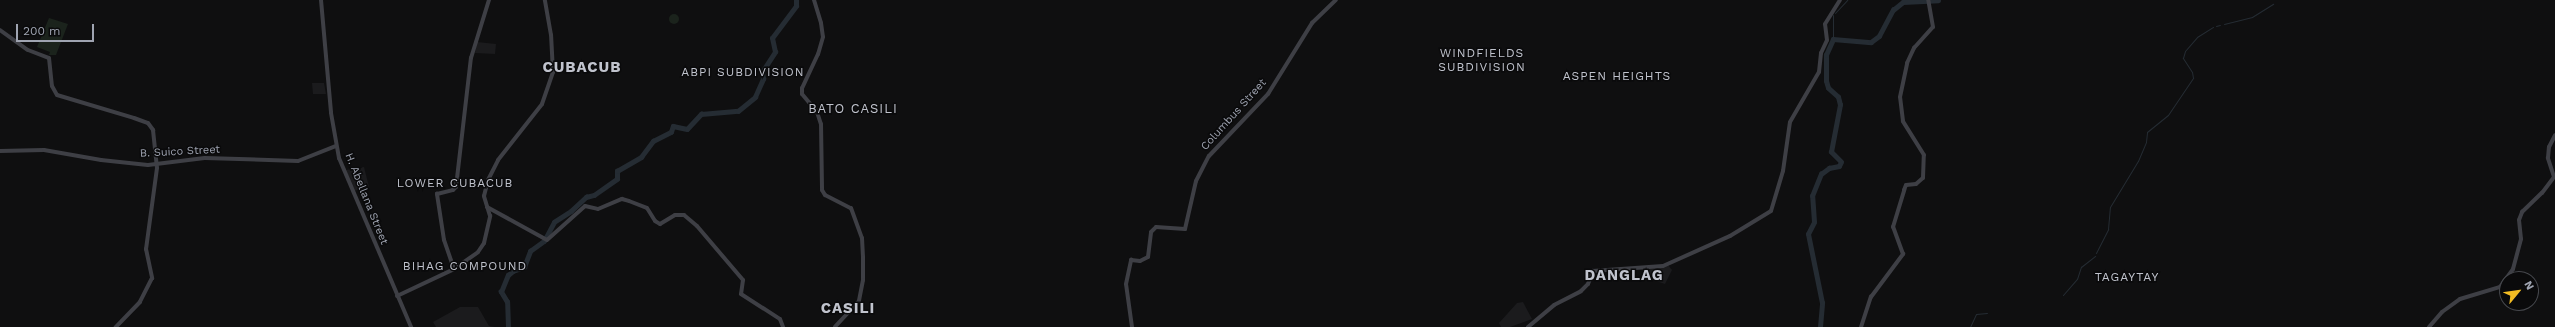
<!DOCTYPE html>
<html>
<head>
<meta charset="utf-8">
<style>
	body { margin:0 }
	#map { position:relative; width:2555px; height:327px; overflow:hidden; background:#0f0f10; font-family:"Work Sans",sans-serif }
	div>[style] { position:absolute }
	.built>* { inset:0; background:#1b1b1d }
	.green>* { inset:0; background:#1b231c }
	.round { border-radius:50% }
	.stream>* { height:1px; margin:-0.5px; padding:0 0.5px; transform-origin:0.5px; border-radius:0.5px; background:#252c33 }
	.river>* { height:4.5px; margin:-2.25px; padding:0 2.25px; transform-origin:2.25px; border-radius:2.25px; background:#252c33 }
	.secondary>* { height:4px; margin:-2px; padding:0 2px; transform-origin:2px; border-radius:2px; background:#3e3f45 }
	span { translate:-50% -50%; white-space:nowrap; text-align:center; line-height:1.15; -webkit-text-stroke:3px #0a0a0b; paint-order:stroke }
	.street-label { font-size:11px; color:#9fa4b1 }
	.neighbourhood-label { font-size:12px; color:#c0c3cd; letter-spacing:1px }
	.quarter-label { font-size:13px; color:#c0c3cd; letter-spacing:1px }
	.district-label { font-size:15px; color:#c0c3cd; font-weight:700; letter-spacing:1px }
	.north { position:absolute; left:2499px; top:271px; width:40px; height:40px; box-sizing:border-box; background:#0a0a0b; border:1px solid #46484d; border-radius:50%; rotate:61deg; font-size:11px; font-weight:700; line-height:16px; text-align:center; color:#9fa4b1 }
	.north::after { content:''; display:block; margin:auto; width:14px; height:18px; background:#f3bc23; clip-path:polygon(50% 0,100% 100%,50% 72%,0 100%) }
	.scale { position:absolute; left:16px; top:24px; width:78px; height:18px; box-sizing:border-box; border:2px solid #9fa4b1; border-top:0; padding-left:5px; font-size:12px; line-height:14px; white-space:nowrap; color:#9fa4b1; -webkit-text-stroke:3px #0a0a0b; paint-order:stroke }
</style>
</head>
<body>
<div id="map">
	<div class="built">
		<div style="clip-path:polygon(477px 42px,496px 44px,495px 54px,475px 53px)"></div>
		<div style="clip-path:polygon(312px 83px,324px 83px,326px 94px,313px 94px)"></div>
		<div style="clip-path:polygon(364px 167px,369px 187px,354px 191px,346px 170px)"></div>
		<div style="clip-path:polygon(1668px 265px,1672px 270px,1665px 284px,1644px 277px,1650px 269px)"></div>
		<div style="clip-path:polygon(1523px 302px,1532px 319px,1510px 327px,1501px 327px,1499px 323px,1517px 303px)"></div>
		<div style="clip-path:polygon(460px 307px,478px 307px,489px 326px,495px 327px,436px 327px,433px 322px)"></div>
	</div>
	<div class="green">
		<div class="round" style="left:669px;top:14px;width:10px;height:10px"></div>
		<div style="clip-path:polygon(49px 18px,68px 24px,56px 55px,49px 55px,50px 52px,37px 47px)"></div>
	</div>
	<div class="stream">
		<div style="left:1835px;top:13px;width:18px;rotate:-47deg"></div>
		<div style="left:1833px;top:15px;width:24px;rotate:90deg"></div>
		<div style="left:2224px;top:24px;width:29px;rotate:-14deg"></div>
		<div style="left:2252px;top:17px;width:25px;rotate:-32deg"></div>
		<div style="left:2216px;top:26px;width:4px;rotate:-14deg"></div>
		<div style="left:2096px;top:253px;width:27px;rotate:-63deg"></div>
		<div style="left:2108px;top:229px;width:22px;rotate:-85deg"></div>
		<div style="left:2110px;top:207px;width:54px;rotate:-58.7deg"></div>
		<div style="left:2138px;top:161px;width:21px;rotate:-67deg"></div>
		<div style="left:2146px;top:142px;width:10px;rotate:-84deg"></div>
		<div style="left:2147px;top:132px;width:27px;rotate:-39deg"></div>
		<div style="left:2168px;top:115px;width:45px;rotate:-56deg"></div>
		<div style="left:2193px;top:78px;width:6px;rotate:-99deg"></div>
		<div style="left:2192px;top:72px;width:17px;rotate:-123deg"></div>
		<div style="left:2183px;top:58px;width:7px;rotate:-74deg"></div>
		<div style="left:2185px;top:51px;width:18px;rotate:-49deg"></div>
		<div style="left:2197px;top:37px;width:19px;rotate:-32deg"></div>
		<div style="left:2063px;top:295px;width:21px;rotate:-49deg"></div>
		<div style="left:2077px;top:279px;width:13px;rotate:-72deg"></div>
		<div style="left:2081px;top:267px;width:18px;rotate:-38deg"></div>
		<div style="left:1970px;top:327px;width:14px;rotate:-65deg"></div>
		<div style="left:1976px;top:314px;width:11px;rotate:-5deg"></div>
	</div>
	<div class="river">
		<div style="left:508px;top:327px;width:25px;rotate:-92deg"></div>
		<div style="left:507px;top:302px;width:12px;rotate:-121deg"></div>
		<div style="left:501px;top:292px;width:18px;rotate:-68deg"></div>
		<div style="left:508px;top:275px;width:6px;rotate:-39deg"></div>
		<div style="left:513px;top:271px;width:12px;rotate:-20deg"></div>
		<div style="left:524px;top:267px;width:17px;rotate:-69deg"></div>
		<div style="left:530px;top:251px;width:17px;rotate:-36deg"></div>
		<div style="left:544px;top:241px;width:21px;rotate:-62deg"></div>
		<div style="left:554px;top:222px;width:20px;rotate:-33deg"></div>
		<div style="left:571px;top:211px;width:21px;rotate:-43deg"></div>
		<div style="left:586px;top:197px;width:8px;rotate:-14deg"></div>
		<div style="left:594px;top:195px;width:28px;rotate:-35deg"></div>
		<div style="left:617px;top:179px;width:8px;rotate:-90deg"></div>
		<div style="left:617px;top:171px;width:28px;rotate:-30deg"></div>
		<div style="left:641px;top:157px;width:20px;rotate:-53deg"></div>
		<div style="left:653px;top:141px;width:20px;rotate:-27deg"></div>
		<div style="left:671px;top:132px;width:6px;rotate:-72deg"></div>
		<div style="left:673px;top:126px;width:14px;rotate:12deg"></div>
		<div style="left:687px;top:129px;width:21px;rotate:-47deg"></div>
		<div style="left:701px;top:114px;width:37px;rotate:-5deg"></div>
		<div style="left:738px;top:111px;width:22px;rotate:-39deg"></div>
		<div style="left:755px;top:97px;width:20px;rotate:-66deg"></div>
		<div style="left:763px;top:79px;width:7px;rotate:-98deg"></div>
		<div style="left:762px;top:72px;width:24px;rotate:-57deg"></div>
		<div style="left:775px;top:52px;width:14px;rotate:-102deg"></div>
		<div style="left:772px;top:38px;width:40px;rotate:-53deg"></div>
		<div style="left:796px;top:6px;width:6px;rotate:-90deg"></div>
		<div style="left:1820px;top:327px;width:24px;rotate:-85deg"></div>
		<div style="left:1822px;top:303px;width:70px;rotate:-101.5deg"></div>
		<div style="left:1808px;top:234px;width:13px;rotate:-63deg"></div>
		<div style="left:1814px;top:222px;width:26px;rotate:-94deg"></div>
		<div style="left:1812px;top:196px;width:24px;rotate:-68deg"></div>
		<div style="left:1821px;top:174px;width:10px;rotate:-37deg"></div>
		<div style="left:1829px;top:168px;width:10px;rotate:-11deg"></div>
		<div style="left:1839px;top:166px;width:4px;rotate:-63deg"></div>
		<div style="left:1841px;top:162px;width:14px;rotate:-135deg"></div>
		<div style="left:1831px;top:152px;width:48px;rotate:-79.2deg"></div>
		<div style="left:1840px;top:105px;width:8px;rotate:-104deg"></div>
		<div style="left:1838px;top:97px;width:13px;rotate:-138deg"></div>
		<div style="left:1828px;top:88px;width:7px;rotate:-106deg"></div>
		<div style="left:1826px;top:81px;width:26px;rotate:-90deg"></div>
		<div style="left:1826px;top:55px;width:17px;rotate:-66deg"></div>
		<div style="left:1833px;top:39px;width:38px;rotate:5deg"></div>
		<div style="left:1871px;top:42px;width:10px;rotate:-37deg"></div>
		<div style="left:1879px;top:36px;width:30px;rotate:-62deg"></div>
		<div style="left:1893px;top:10px;width:13px;rotate:-39deg"></div>
		<div style="left:1903px;top:2px;width:35px;rotate:-3deg"></div>
	</div>
	<div class="secondary">
		<div style="left:321px;top:0;width:113px;rotate:84.9deg"></div>
		<div style="left:331px;top:113px;width:46px;rotate:79.9deg"></div>
		<div style="left:339px;top:158px;width:184px;rotate:66.9deg"></div>
		<div style="left:814px;top:0;width:24px;rotate:73deg"></div>
		<div style="left:821px;top:23px;width:14px;rotate:82deg"></div>
		<div style="left:823px;top:37px;width:18px;rotate:106deg"></div>
		<div style="left:818px;top:54px;width:38px;rotate:115deg"></div>
		<div style="left:802px;top:88px;width:6px;rotate:90deg"></div>
		<div style="left:802px;top:94px;width:23px;rotate:50deg"></div>
		<div style="left:817px;top:112px;width:13px;rotate:72deg"></div>
		<div style="left:821px;top:124px;width:66px;rotate:89.1deg"></div>
		<div style="left:822px;top:190px;width:6px;rotate:59deg"></div>
		<div style="left:825px;top:195px;width:29px;rotate:27deg"></div>
		<div style="left:851px;top:208px;width:32px;rotate:70deg"></div>
		<div style="left:862px;top:238px;width:19px;rotate:87deg"></div>
		<div style="left:863px;top:257px;width:23px;rotate:90deg"></div>
		<div style="left:863px;top:280px;width:21px;rotate:101deg"></div>
		<div style="left:859px;top:301px;width:35px;rotate:133deg"></div>
		<div style="left:0;top:30px;width:34px;rotate:36deg"></div>
		<div style="left:28px;top:50px;width:22px;rotate:21deg"></div>
		<div style="left:49px;top:58px;width:28px;rotate:84deg"></div>
		<div style="left:52px;top:86px;width:10px;rotate:61deg"></div>
		<div style="left:57px;top:95px;width:80px;rotate:16.6deg"></div>
		<div style="left:134px;top:118px;width:15px;rotate:20deg"></div>
		<div style="left:148px;top:123px;width:9px;rotate:54deg"></div>
		<div style="left:153px;top:130px;width:38px;rotate:84deg"></div>
		<div style="left:157px;top:168px;width:82px;rotate:97.7deg"></div>
		<div style="left:146px;top:249px;width:30px;rotate:78deg"></div>
		<div style="left:152px;top:278px;width:27px;rotate:117deg"></div>
		<div style="left:140px;top:302px;width:35px;rotate:134deg"></div>
		<div style="left:0;top:151px;width:44px;rotate:-1.3deg"></div>
		<div style="left:44px;top:150px;width:58px;rotate:10deg"></div>
		<div style="left:101px;top:160px;width:47px;rotate:6.1deg"></div>
		<div style="left:148px;top:165px;width:57px;rotate:-7deg"></div>
		<div style="left:205px;top:158px;width:93px;rotate:1.8deg"></div>
		<div style="left:298px;top:161px;width:41px;rotate:-21.5deg"></div>
		<div style="left:487px;top:207px;width:68px;rotate:28.8deg"></div>
		<div style="left:547px;top:240px;width:51px;rotate:-41.8deg"></div>
		<div style="left:585px;top:206px;width:13px;rotate:13deg"></div>
		<div style="left:598px;top:209px;width:26px;rotate:-23deg"></div>
		<div style="left:622px;top:199px;width:7px;rotate:16deg"></div>
		<div style="left:629px;top:201px;width:19px;rotate:21deg"></div>
		<div style="left:647px;top:208px;width:15px;rotate:58deg"></div>
		<div style="left:655px;top:221px;width:6px;rotate:31deg"></div>
		<div style="left:660px;top:224px;width:17px;rotate:-31deg"></div>
		<div style="left:675px;top:215px;width:9px"></div>
		<div style="left:684px;top:215px;width:17px;rotate:40deg"></div>
		<div style="left:697px;top:226px;width:71px;rotate:49.6deg"></div>
		<div style="left:743px;top:280px;width:14px;rotate:98deg"></div>
		<div style="left:741px;top:294px;width:46px;rotate:32.7deg"></div>
		<div style="left:780px;top:319px;width:9px;rotate:69deg"></div>
		<div style="left:454px;top:269px;width:31px;rotate:-109deg"></div>
		<div style="left:444px;top:240px;width:47px;rotate:-98.7deg"></div>
		<div style="left:437px;top:194px;width:16px;rotate:-14deg"></div>
		<div style="left:453px;top:190px;width:4px;rotate:-45deg"></div>
		<div style="left:456px;top:187px;width:130px;rotate:-83.4deg"></div>
		<div style="left:471px;top:58px;width:61px;rotate:-72.8deg"></div>
		<div style="left:397px;top:296px;width:63px;rotate:-25.3deg"></div>
		<div style="left:454px;top:269px;width:29px;rotate:-35deg"></div>
		<div style="left:478px;top:252px;width:11px;rotate:-56deg"></div>
		<div style="left:484px;top:243px;width:28px;rotate:-77deg"></div>
		<div style="left:490px;top:216px;width:21px;rotate:-107deg"></div>
		<div style="left:484px;top:196px;width:16px;rotate:-76deg"></div>
		<div style="left:488px;top:180px;width:22px;rotate:-63deg"></div>
		<div style="left:498px;top:160px;width:71px;rotate:-51.8deg"></div>
		<div style="left:542px;top:104px;width:34px;rotate:-71deg"></div>
		<div style="left:553px;top:72px;width:37px;rotate:-93deg"></div>
		<div style="left:551px;top:35px;width:36px;rotate:-100deg"></div>
		<div style="left:1132px;top:327px;width:43px;rotate:-97.9deg"></div>
		<div style="left:1126px;top:284px;width:25px;rotate:-78deg"></div>
		<div style="left:1131px;top:260px;width:9px;rotate:6deg"></div>
		<div style="left:1140px;top:261px;width:9px;rotate:-27deg"></div>
		<div style="left:1148px;top:257px;width:25px;rotate:-83deg"></div>
		<div style="left:1151px;top:232px;width:7px;rotate:-45deg"></div>
		<div style="left:1156px;top:227px;width:29px;rotate:4deg"></div>
		<div style="left:1185px;top:229px;width:49px;rotate:-77.1deg"></div>
		<div style="left:1196px;top:181px;width:28px;rotate:-63deg"></div>
		<div style="left:1209px;top:156px;width:86px;rotate:-46.4deg"></div>
		<div style="left:1268px;top:94px;width:84px;rotate:-58.2deg"></div>
		<div style="left:1312px;top:23px;width:33px;rotate:-44deg"></div>
		<div style="left:1528px;top:327px;width:34px;rotate:-40deg"></div>
		<div style="left:1554px;top:305px;width:30px;rotate:-27deg"></div>
		<div style="left:1581px;top:291px;width:10px;rotate:-45deg"></div>
		<div style="left:1588px;top:284px;width:14px;rotate:-69deg"></div>
		<div style="left:1593px;top:271px;width:70px;rotate:-4.1deg"></div>
		<div style="left:1663px;top:266px;width:73px;rotate:-24.1deg"></div>
		<div style="left:1730px;top:236px;width:48px;rotate:-31.4deg"></div>
		<div style="left:1771px;top:211px;width:42px;rotate:-73.3deg"></div>
		<div style="left:1783px;top:171px;width:49px;rotate:-81.9deg"></div>
		<div style="left:1790px;top:122px;width:58px;rotate:-59.9deg"></div>
		<div style="left:1819px;top:72px;width:19px;rotate:-84deg"></div>
		<div style="left:1821px;top:53px;width:14px;rotate:-65deg"></div>
		<div style="left:1827px;top:40px;width:16px;rotate:-97deg"></div>
		<div style="left:1825px;top:24px;width:28px;rotate:-58deg"></div>
		<div style="left:1861px;top:327px;width:32px;rotate:-72deg"></div>
		<div style="left:1871px;top:297px;width:54px;rotate:-53.3deg"></div>
		<div style="left:1903px;top:254px;width:29px;rotate:-110deg"></div>
		<div style="left:1893px;top:227px;width:39px;rotate:-73deg"></div>
		<div style="left:1904px;top:190px;width:5px;rotate:-68deg"></div>
		<div style="left:1906px;top:185px;width:10px;rotate:-6deg"></div>
		<div style="left:1916px;top:184px;width:9px;rotate:-41deg"></div>
		<div style="left:1923px;top:178px;width:23px;rotate:-88deg"></div>
		<div style="left:1924px;top:155px;width:40px;rotate:-122deg"></div>
		<div style="left:1903px;top:121px;width:24px;rotate:-97deg"></div>
		<div style="left:1900px;top:97px;width:35px;rotate:-78deg"></div>
		<div style="left:1907px;top:63px;width:17px;rotate:-65deg"></div>
		<div style="left:1914px;top:48px;width:28px;rotate:-48deg"></div>
		<div style="left:1933px;top:27px;width:27px;rotate:-100deg"></div>
		<div style="left:2429px;top:327px;width:20px;rotate:-49deg"></div>
		<div style="left:2442px;top:312px;width:22px;rotate:-36deg"></div>
		<div style="left:2460px;top:299px;width:42px;rotate:-16.7deg"></div>
		<div style="left:2500px;top:287px;width:22px;rotate:-54deg"></div>
		<div style="left:2513px;top:269px;width:31px;rotate:-75deg"></div>
		<div style="left:2521px;top:239px;width:19px;rotate:-96deg"></div>
		<div style="left:2519px;top:220px;width:9px;rotate:-69deg"></div>
		<div style="left:2522px;top:212px;width:28px;rotate:-44deg"></div>
		<div style="left:2542px;top:193px;width:20px;rotate:-53deg"></div>
		<div style="left:2554px;top:177px;width:20px;rotate:-108deg"></div>
		<div style="left:2548px;top:158px;width:11px;rotate:-85deg"></div>
		<div style="left:2549px;top:147px;width:13px;rotate:-63deg"></div>
	</div>
	<div class="street-label">
		<span style="left:1234px;top:115px;rotate:-48deg">Columbus Street</span>
		<span style="left:180px;top:152px;rotate:-3deg">B. Suico Street</span>
		<span style="left:366px;top:199px;rotate:68deg">H. Abellana Street</span>
	</div>
	<div class="neighbourhood-label">
		<span style="left:1482px;top:61px">WINDFIELDS<br>SUBDIVISION</span>
		<span style="left:743px;top:73px">ABPI SUBDIVISION</span>
		<span style="left:1617px;top:77px">ASPEN HEIGHTS</span>
		<span style="left:455px;top:184px">LOWER CUBACUB</span>
		<span style="left:465px;top:267px">BIHAG COMPOUND</span>
		<span style="left:2127px;top:278px">TAGAYTAY</span>
	</div>
	<div class="quarter-label">
		<span style="left:853px;top:109px">BATO CASILI</span>
	</div>
	<div class="district-label">
		<span style="left:582px;top:68px">CUBACUB</span>
		<span style="left:1624px;top:276px">DANGLAG</span>
		<span style="left:848px;top:309px">CASILI</span>
	</div>
	<div class="north">N</div>
	<div class="scale">200 m</div>
</div>
</body>
</html>
